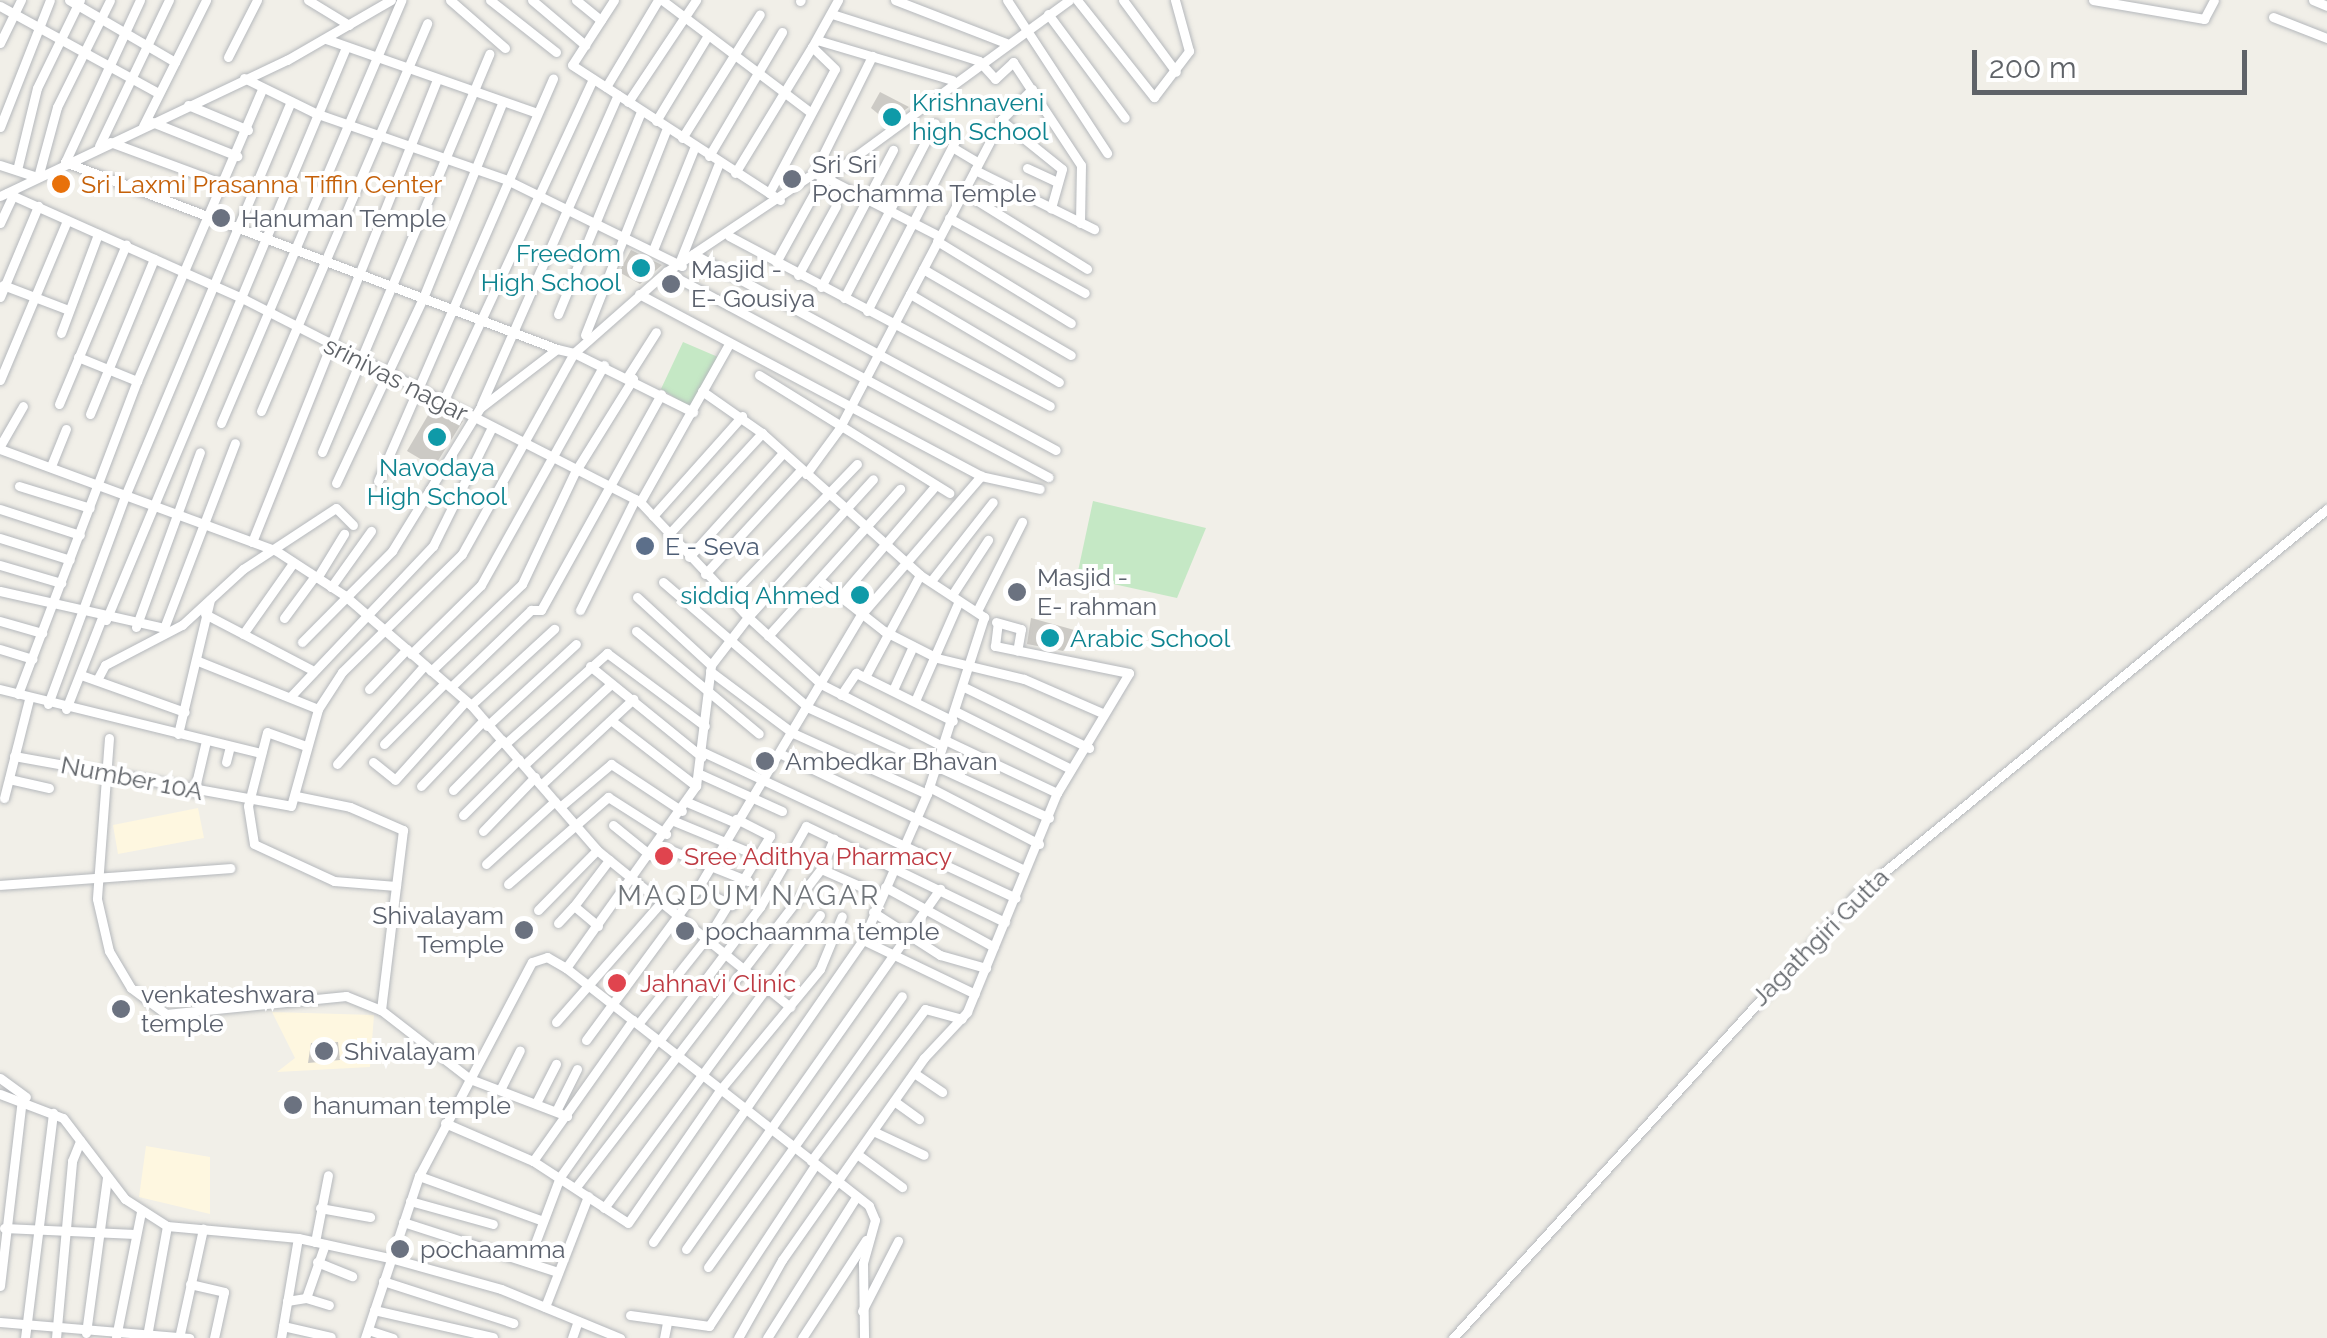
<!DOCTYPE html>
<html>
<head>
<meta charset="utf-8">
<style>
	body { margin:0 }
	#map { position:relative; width:2327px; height:1338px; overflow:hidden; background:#f1efe8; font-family:Raleway,sans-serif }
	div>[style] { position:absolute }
	.commercial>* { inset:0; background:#fef7e0 }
	.green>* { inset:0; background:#c5e8c5 }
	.building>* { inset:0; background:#cccac5 }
	.roads { filter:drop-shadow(0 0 2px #b5b8bc) drop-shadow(0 0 2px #b5b8bc) }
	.minor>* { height:9px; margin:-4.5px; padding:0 4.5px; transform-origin:4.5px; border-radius:4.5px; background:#fff }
	.dots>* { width:28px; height:28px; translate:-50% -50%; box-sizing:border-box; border:5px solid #fff; border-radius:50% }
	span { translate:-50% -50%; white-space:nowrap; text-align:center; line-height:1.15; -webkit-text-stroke:8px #fff; paint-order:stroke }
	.culture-label { font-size:25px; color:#0d838f }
	.left { translate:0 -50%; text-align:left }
	.right { translate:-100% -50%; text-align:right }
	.worship-label { font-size:25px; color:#5b616d }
	.food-label { font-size:25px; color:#c56008 }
	.street-label { font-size:25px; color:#5f6368 }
	.service-label { font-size:25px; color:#4e5e75 }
	.health-label { font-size:25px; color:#be3a42 }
	.neighbourhood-label { font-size:28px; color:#70757a; letter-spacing:2.5px }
	.scale { position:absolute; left:1972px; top:50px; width:275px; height:45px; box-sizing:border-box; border:5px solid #5f6368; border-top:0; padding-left:12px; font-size:30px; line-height:35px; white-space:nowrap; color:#5f6368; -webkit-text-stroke:8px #fff; paint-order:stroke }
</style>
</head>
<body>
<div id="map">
	<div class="commercial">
		<div style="clip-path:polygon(198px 808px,204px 838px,118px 854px,113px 825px)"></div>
		<div style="clip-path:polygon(272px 1012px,374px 1015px,370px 1067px,277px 1072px,295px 1058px)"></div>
		<div style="clip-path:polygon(146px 1146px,210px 1157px,210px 1214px,139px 1197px)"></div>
	</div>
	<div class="green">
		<div style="clip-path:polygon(683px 342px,718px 357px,691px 408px,661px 389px)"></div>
		<div style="clip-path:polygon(1093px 501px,1206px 528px,1177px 598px,1077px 576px)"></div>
	</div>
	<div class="building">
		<div style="clip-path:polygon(880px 92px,909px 107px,888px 122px,871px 108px)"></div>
		<div style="clip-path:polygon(631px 250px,662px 265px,640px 284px,619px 272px)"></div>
		<div style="clip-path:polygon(434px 405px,463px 421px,434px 467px,407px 451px)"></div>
		<div style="clip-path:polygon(1031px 618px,1078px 631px,1063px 651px,1027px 644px)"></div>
		<div style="clip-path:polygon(338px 1042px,340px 1060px,308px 1063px,311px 1043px)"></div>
	</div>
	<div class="roads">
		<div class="minor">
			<div style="left:69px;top:0;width:123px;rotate:30.3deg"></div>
			<div style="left:140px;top:0;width:179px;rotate:114.8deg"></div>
			<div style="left:65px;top:162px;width:526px;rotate:20.81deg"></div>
			<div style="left:308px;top:0;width:48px;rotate:31.4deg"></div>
			<div style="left:450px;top:0;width:73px;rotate:41.1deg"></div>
			<div style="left:490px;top:0;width:84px;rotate:38.2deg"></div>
			<div style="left:532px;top:0;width:70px;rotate:40.3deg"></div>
			<div style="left:576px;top:0;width:32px;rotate:39deg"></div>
			<div style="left:614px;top:0;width:77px;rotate:122.9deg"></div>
			<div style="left:572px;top:65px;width:248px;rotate:33deg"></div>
			<div style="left:662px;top:0;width:184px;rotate:37.1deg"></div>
			<div style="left:895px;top:0;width:119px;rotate:21.2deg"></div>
			<div style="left:1007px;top:0;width:183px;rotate:56.8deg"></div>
			<div style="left:1077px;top:0;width:124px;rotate:51.6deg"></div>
			<div style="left:1154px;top:97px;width:58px;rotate:-52.7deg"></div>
			<div style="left:1189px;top:51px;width:53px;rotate:-105.4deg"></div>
			<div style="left:1123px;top:0;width:89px;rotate:53.6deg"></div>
			<div style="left:2093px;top:0;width:113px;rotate:9.7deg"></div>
			<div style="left:2204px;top:19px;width:21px;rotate:-62deg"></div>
			<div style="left:2313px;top:0;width:15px;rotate:23deg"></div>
			<div style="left:800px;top:1px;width:1px;rotate:-45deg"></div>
			<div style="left:0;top:6px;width:180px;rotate:28.8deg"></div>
			<div style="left:832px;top:14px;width:154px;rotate:17.7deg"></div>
			<div style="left:979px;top:61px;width:24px;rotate:48deg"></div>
			<div style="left:995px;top:79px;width:25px;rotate:-43deg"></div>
			<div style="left:1013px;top:62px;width:123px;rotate:56.6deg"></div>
			<div style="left:1081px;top:165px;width:58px;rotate:91deg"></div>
			<div style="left:1048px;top:14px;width:129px;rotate:53.5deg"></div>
			<div style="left:2273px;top:17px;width:58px;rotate:21.3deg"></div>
			<div style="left:326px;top:39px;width:220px;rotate:19.3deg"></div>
			<div style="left:817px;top:40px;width:141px;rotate:16.5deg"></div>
			<div style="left:0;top:43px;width:48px;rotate:-64deg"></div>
			<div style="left:228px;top:57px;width:64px;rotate:-63deg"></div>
			<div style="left:244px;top:78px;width:79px;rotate:26.2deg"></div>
			<div style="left:315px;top:113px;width:203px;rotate:19.2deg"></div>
			<div style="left:507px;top:180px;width:195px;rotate:26.2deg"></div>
			<div style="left:606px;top:87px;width:101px;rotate:-59.1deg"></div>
			<div style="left:628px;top:102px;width:123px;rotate:-56.3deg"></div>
			<div style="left:188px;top:105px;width:65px;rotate:22.6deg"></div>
			<div style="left:1001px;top:120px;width:44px;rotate:-45deg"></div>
			<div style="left:656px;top:121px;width:100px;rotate:-58.8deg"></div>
			<div style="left:152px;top:122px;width:92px;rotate:21.8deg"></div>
			<div style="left:143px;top:126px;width:141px;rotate:-63.4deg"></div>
			<div style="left:0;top:127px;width:136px;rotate:-68.5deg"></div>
			<div style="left:682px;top:138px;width:146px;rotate:-57.8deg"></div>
			<div style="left:110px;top:142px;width:124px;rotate:20.3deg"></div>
			<div style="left:99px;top:146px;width:162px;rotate:-64.4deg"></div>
			<div style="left:952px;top:147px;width:29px;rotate:31deg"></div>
			<div style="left:709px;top:156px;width:144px;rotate:-59.5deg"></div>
			<div style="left:0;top:165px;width:40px;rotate:18deg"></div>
			<div style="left:38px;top:177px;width:73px;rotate:-74.8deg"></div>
			<div style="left:57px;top:107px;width:119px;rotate:-63.6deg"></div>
			<div style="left:1027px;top:168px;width:33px;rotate:25deg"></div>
			<div style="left:17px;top:170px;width:84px;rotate:-76.3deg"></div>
			<div style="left:37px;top:88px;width:98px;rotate:-64deg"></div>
			<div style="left:975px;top:170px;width:133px;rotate:26.4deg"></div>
			<div style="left:735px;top:173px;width:148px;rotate:-58.6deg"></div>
			<div style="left:814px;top:173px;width:131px;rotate:-63.6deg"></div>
			<div style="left:826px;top:178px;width:127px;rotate:27.2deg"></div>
			<div style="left:963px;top:192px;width:146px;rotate:31.8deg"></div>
			<div style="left:7px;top:193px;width:260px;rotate:24.1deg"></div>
			<div style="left:244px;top:299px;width:445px;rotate:27.1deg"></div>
			<div style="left:640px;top:502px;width:158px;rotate:46.8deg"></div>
			<div style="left:748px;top:617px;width:186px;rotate:-47.8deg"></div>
			<div style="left:769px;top:193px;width:140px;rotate:-62deg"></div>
			<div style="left:835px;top:69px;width:32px;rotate:-136deg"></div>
			<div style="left:812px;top:47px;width:54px;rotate:-61deg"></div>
			<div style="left:0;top:196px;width:318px;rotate:-25.4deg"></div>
			<div style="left:287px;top:60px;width:120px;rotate:-30deg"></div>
			<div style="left:949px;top:218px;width:155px;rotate:28.9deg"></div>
			<div style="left:0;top:223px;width:31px;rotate:-65deg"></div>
			<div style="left:729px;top:236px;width:363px;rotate:27.9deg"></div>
			<div style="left:937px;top:241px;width:157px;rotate:31.5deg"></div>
			<div style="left:653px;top:250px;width:112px;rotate:-68deg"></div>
			<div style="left:695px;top:255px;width:410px;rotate:28.4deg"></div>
			<div style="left:680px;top:261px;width:105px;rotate:-68.3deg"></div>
			<div style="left:776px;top:262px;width:97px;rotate:-61.1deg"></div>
			<div style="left:923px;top:269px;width:171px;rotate:30.2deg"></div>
			<div style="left:666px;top:272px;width:434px;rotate:28.2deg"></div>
			<div style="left:798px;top:275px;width:79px;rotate:-61.2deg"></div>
			<div style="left:3px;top:285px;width:67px;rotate:20.9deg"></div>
			<div style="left:821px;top:287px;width:155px;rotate:-62.3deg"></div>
			<div style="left:639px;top:294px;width:387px;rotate:28deg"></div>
			<div style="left:981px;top:476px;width:60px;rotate:12.4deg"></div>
			<div style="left:910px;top:294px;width:173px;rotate:30.6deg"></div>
			<div style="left:0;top:297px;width:99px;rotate:-67.3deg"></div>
			<div style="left:844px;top:298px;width:197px;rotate:-62.5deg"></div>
			<div style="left:867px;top:311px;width:194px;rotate:-62.6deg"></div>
			<div style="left:558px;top:314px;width:218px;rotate:-67.7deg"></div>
			<div style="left:61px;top:333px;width:106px;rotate:-69.5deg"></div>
			<div style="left:585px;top:335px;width:223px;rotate:-68.4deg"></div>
			<div style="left:78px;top:357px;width:64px;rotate:22.1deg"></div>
			<div style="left:759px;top:375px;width:224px;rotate:31.8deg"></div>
			<div style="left:628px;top:376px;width:52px;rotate:-57.5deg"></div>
			<div style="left:0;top:380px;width:173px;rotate:-67.2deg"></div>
			<div style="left:702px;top:391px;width:73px;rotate:35deg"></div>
			<div style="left:762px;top:433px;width:212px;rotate:41.9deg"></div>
			<div style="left:920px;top:575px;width:77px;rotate:33.3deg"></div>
			<div style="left:984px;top:617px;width:186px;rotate:107.9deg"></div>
			<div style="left:927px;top:794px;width:159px;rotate:113.7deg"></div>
			<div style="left:443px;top:402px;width:356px;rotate:-65.1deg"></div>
			<div style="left:59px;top:404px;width:173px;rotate:-67.2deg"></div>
			<div style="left:481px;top:405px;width:339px;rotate:-66.2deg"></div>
			<div style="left:261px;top:411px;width:422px;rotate:-66.8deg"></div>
			<div style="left:90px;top:414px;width:168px;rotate:-67.6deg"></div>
			<div style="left:221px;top:423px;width:460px;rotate:-66.9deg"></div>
			<div style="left:0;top:446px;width:46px;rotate:-60.1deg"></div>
			<div style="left:0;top:449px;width:293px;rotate:20.2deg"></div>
			<div style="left:275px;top:550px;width:82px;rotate:33.1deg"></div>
			<div style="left:344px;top:595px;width:168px;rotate:40.9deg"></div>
			<div style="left:471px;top:705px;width:192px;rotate:49deg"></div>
			<div style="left:597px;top:850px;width:249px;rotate:39.1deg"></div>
			<div style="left:322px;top:452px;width:432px;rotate:-67.2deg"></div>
			<div style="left:51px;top:466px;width:40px;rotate:-68deg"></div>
			<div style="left:806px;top:474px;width:56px;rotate:-53.7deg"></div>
			<div style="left:839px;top:429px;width:349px;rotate:-62.3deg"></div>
			<div style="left:1001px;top:120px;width:78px;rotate:38.8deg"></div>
			<div style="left:1062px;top:169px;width:41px;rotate:105.8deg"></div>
			<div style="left:378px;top:481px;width:439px;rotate:-66.5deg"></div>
			<div style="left:336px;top:483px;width:204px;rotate:-64.8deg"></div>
			<div style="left:423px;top:298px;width:210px;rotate:-67.9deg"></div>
			<div style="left:19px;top:486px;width:74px;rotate:17.2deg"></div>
			<div style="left:640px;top:502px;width:181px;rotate:-60.6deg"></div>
			<div style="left:0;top:509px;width:84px;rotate:18deg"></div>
			<div style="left:653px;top:516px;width:134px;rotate:-48.3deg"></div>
			<div style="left:668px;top:535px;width:139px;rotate:-47.3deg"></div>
			<div style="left:0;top:538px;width:73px;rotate:17.4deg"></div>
			<div style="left:252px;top:542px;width:496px;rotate:-68.2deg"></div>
			<div style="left:689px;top:557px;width:140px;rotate:-47.9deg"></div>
			<div style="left:0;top:565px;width:64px;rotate:16.4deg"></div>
			<div style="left:705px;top:574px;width:142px;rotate:-47.3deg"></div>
			<div style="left:317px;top:578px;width:52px;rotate:-58.5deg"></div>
			<div style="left:819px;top:580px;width:83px;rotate:38.1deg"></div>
			<div style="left:884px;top:631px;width:59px;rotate:27deg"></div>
			<div style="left:937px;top:658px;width:89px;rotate:13.6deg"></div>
			<div style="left:1024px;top:679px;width:83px;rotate:23.5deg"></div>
			<div style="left:931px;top:581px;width:100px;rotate:-51.9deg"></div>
			<div style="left:663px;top:582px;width:193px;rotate:40.8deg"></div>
			<div style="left:809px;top:708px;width:264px;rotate:24.6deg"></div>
			<div style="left:331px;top:587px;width:69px;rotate:-54.5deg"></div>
			<div style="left:0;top:591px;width:168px;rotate:12.7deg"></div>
			<div style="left:164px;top:628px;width:198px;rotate:-69deg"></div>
			<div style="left:952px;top:595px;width:66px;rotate:-56.8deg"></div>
			<div style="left:637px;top:597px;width:100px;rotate:42.6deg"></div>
			<div style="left:840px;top:597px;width:146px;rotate:-49.4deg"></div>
			<div style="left:728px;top:598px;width:186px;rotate:-46.1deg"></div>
			<div style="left:580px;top:610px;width:124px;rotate:-63.6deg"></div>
			<div style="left:977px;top:611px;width:100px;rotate:-63.2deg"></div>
			<div style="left:205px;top:614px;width:119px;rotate:27.6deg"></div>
			<div style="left:284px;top:618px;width:52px;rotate:-53.6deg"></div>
			<div style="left:106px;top:620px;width:621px;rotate:-67.27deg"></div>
			<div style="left:0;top:621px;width:44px;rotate:15.9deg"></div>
			<div style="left:996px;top:622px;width:26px;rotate:16deg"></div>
			<div style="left:1021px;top:629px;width:22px;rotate:100deg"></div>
			<div style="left:136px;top:627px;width:186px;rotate:-69.9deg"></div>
			<div style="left:636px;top:631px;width:160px;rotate:39.9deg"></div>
			<div style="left:243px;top:634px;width:87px;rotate:-54.8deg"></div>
			<div style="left:768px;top:636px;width:198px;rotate:-48.1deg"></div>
			<div style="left:302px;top:642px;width:128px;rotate:-45.3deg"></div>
			<div style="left:392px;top:551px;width:168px;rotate:-58.4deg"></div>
			<div style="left:480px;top:408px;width:97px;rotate:-37.5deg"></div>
			<div style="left:557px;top:349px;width:17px;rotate:13deg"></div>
			<div style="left:574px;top:353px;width:123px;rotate:-41.4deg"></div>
			<div style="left:666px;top:272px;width:178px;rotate:-33.8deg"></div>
			<div style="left:814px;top:173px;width:13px;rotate:23deg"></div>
			<div style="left:826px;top:178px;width:301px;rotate:-36.2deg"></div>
			<div style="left:0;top:649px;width:34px;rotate:17deg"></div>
			<div style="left:411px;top:654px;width:98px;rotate:-44.6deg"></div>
			<div style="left:481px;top:585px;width:252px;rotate:-60.8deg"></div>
			<div style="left:198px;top:661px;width:129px;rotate:21.8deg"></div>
			<div style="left:590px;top:666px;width:144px;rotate:39.1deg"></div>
			<div style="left:431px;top:671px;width:126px;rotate:-43.7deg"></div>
			<div style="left:522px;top:584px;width:124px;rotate:-64.7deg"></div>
			<div style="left:575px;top:472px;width:110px;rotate:-58.1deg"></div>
			<div style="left:710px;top:671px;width:104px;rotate:36.8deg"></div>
			<div style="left:793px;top:733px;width:147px;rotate:24.5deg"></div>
			<div style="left:81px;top:675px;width:110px;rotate:19.6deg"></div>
			<div style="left:865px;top:677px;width:116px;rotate:-61.7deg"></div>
			<div style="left:97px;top:680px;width:17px;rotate:-62deg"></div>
			<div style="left:105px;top:665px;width:87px;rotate:-27.5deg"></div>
			<div style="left:182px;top:625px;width:83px;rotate:-42.6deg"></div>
			<div style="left:243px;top:569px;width:111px;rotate:-33.3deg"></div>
			<div style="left:336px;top:508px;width:24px;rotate:45deg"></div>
			<div style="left:452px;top:686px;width:110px;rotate:-43.9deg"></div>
			<div style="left:531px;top:610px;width:10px"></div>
			<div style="left:541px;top:610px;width:247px;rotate:-60.9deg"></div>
			<div style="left:966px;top:688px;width:137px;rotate:26deg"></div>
			<div style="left:0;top:689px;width:269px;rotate:13.8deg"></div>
			<div style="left:369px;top:689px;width:55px;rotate:-46.5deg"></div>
			<div style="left:893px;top:690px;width:48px;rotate:-65.6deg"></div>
			<div style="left:18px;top:694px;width:335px;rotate:-69.2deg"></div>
			<div style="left:137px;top:381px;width:317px;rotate:-66.8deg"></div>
			<div style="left:841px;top:695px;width:27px;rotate:-56deg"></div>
			<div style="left:856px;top:673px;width:108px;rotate:26.3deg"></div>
			<div style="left:291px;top:696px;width:207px;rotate:-46.6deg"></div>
			<div style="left:433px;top:546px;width:133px;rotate:-63.6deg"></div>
			<div style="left:915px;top:701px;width:109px;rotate:-66.3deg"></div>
			<div style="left:48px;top:704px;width:222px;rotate:-69.7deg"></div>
			<div style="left:125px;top:496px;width:428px;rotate:-67.2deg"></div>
			<div style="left:471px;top:705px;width:113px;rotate:-42.5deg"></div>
			<div style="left:66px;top:709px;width:96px;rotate:-68.5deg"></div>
			<div style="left:957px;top:712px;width:127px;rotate:26.6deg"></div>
			<div style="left:612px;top:721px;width:106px;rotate:37.7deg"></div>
			<div style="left:487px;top:726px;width:121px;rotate:-42.7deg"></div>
			<div style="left:178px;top:734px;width:138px;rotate:-76.6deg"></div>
			<div style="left:109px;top:738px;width:161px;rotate:94.3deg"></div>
			<div style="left:97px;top:899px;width:53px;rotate:77deg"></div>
			<div style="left:109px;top:951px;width:43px;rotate:59.3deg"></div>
			<div style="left:131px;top:988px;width:44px;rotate:36.6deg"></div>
			<div style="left:166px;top:1014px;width:181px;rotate:-5.7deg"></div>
			<div style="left:346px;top:996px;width:38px;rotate:22deg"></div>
			<div style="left:381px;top:1010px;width:113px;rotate:37.8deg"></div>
			<div style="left:470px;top:1079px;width:104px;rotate:20.9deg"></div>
			<div style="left:945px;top:740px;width:124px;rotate:25.3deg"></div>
			<div style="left:384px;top:744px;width:85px;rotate:-45deg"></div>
			<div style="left:505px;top:744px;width:137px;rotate:-41.7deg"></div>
			<div style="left:607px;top:653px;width:122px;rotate:36.7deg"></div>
			<div style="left:306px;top:746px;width:41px;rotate:-160.3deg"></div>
			<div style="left:267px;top:732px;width:76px;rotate:104.4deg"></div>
			<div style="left:248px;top:806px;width:38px;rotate:81deg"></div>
			<div style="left:254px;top:844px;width:88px;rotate:24.8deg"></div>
			<div style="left:334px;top:881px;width:62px;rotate:4.6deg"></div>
			<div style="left:396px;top:886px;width:125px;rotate:96.9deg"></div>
			<div style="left:703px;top:752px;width:345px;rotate:25deg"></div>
			<div style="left:779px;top:753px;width:272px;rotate:25.5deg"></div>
			<div style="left:14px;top:756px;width:281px;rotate:10.2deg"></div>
			<div style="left:291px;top:806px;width:101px;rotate:-74.4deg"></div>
			<div style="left:318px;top:709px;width:44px;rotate:-57deg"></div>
			<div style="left:342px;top:672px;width:168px;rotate:-44.5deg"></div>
			<div style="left:462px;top:554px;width:230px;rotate:-60.9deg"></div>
			<div style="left:574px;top:353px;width:133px;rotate:26.4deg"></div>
			<div style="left:226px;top:762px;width:16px;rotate:-76deg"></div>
			<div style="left:373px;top:762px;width:28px;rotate:39deg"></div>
			<div style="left:395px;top:780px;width:106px;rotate:-48.1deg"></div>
			<div style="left:337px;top:764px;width:132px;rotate:-48.4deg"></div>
			<div style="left:524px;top:765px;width:119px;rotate:-43deg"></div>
			<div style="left:700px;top:774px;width:90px;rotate:24.3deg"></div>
			<div style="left:9px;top:779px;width:41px;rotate:12.7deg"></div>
			<div style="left:542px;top:784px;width:125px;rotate:-43deg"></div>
			<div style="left:421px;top:786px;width:90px;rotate:-46.4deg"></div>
			<div style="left:929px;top:787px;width:124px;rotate:27.4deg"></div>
			<div style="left:453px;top:790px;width:70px;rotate:-45.6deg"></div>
			<div style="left:194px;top:792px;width:52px;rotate:-76.8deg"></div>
			<div style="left:296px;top:796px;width:55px;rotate:11.5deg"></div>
			<div style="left:350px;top:807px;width:58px;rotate:23.5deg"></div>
			<div style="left:403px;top:830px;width:56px;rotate:97.1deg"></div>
			<div style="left:4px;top:798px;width:102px;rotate:-75.8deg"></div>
			<div style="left:687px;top:802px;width:51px;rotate:23.1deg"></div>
			<div style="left:560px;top:807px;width:67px;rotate:-40.1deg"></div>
			<div style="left:611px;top:764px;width:85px;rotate:33.5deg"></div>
			<div style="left:463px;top:815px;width:79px;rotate:-45deg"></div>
			<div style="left:674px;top:821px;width:92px;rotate:22.4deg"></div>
			<div style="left:613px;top:825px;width:48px;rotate:39deg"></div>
			<div style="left:483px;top:831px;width:75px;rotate:-46.1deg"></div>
			<div style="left:658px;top:845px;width:97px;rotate:21.8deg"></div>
			<div style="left:486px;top:864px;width:93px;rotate:-42.4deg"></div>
			<div style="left:821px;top:869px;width:33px;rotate:-67deg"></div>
			<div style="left:508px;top:884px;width:133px;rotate:-41deg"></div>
			<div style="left:608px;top:797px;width:69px;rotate:32.5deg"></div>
			<div style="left:0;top:885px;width:231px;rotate:-4.2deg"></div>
			<div style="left:885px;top:887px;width:124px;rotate:28.8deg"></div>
			<div style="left:698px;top:888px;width:38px;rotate:27deg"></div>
			<div style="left:538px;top:910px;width:84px;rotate:-45.5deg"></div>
			<div style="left:873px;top:912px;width:80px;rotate:32.7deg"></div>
			<div style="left:940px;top:955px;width:48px;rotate:15.8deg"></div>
			<div style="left:558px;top:923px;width:23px;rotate:-47deg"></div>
			<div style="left:598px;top:926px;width:31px;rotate:-140deg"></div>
			<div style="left:574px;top:906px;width:58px;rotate:-52.7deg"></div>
			<div style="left:708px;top:937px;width:119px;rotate:-58.5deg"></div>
			<div style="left:770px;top:836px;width:38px;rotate:-153deg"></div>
			<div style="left:566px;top:968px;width:385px;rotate:38.1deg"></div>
			<div style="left:869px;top:1206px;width:15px;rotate:67deg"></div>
			<div style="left:875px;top:1220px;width:45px;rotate:105.6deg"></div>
			<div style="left:863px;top:1263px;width:75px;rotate:89.2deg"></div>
			<div style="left:556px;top:1022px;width:162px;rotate:-48.7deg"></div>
			<div style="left:638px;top:1024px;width:112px;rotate:-51.5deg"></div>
			<div style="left:586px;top:1040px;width:189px;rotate:-53.6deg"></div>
			<div style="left:698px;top:888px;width:318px;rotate:-59.2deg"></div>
			<div style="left:861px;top:615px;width:184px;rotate:-49.2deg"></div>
			<div style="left:659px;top:1041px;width:168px;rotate:-53deg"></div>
			<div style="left:760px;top:907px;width:93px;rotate:-60.4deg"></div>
			<div style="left:806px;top:826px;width:221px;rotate:25.8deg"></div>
			<div style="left:914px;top:1073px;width:34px;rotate:34deg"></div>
			<div style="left:0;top:1078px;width:32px;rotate:36deg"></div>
			<div style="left:501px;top:1088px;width:42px;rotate:-63.4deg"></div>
			<div style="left:0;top:1094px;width:67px;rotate:20.9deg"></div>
			<div style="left:63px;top:1118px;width:102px;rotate:52.6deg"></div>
			<div style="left:125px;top:1199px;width:50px;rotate:32.7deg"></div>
			<div style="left:167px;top:1226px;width:132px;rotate:5.2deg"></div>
			<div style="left:298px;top:1238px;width:94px;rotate:12.3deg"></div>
			<div style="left:390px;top:1258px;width:115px;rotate:15.6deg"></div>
			<div style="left:501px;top:1289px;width:129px;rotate:22.4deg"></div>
			<div style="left:894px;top:1101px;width:31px;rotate:36deg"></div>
			<div style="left:536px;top:1103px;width:44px;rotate:-62.9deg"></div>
			<div style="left:556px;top:1111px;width:47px;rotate:-63.4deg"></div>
			<div style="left:445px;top:1123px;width:96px;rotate:23.4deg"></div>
			<div style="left:533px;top:1161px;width:113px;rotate:33.1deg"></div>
			<div style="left:628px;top:1223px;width:162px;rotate:-55.3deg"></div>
			<div style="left:720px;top:1090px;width:157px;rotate:-50.4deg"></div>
			<div style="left:820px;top:969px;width:57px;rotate:-67.5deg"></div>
			<div style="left:873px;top:1131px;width:56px;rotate:25.2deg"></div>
			<div style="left:857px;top:1154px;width:56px;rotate:36.3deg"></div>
			<div style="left:533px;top:1161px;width:173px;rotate:-54.7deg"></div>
			<div style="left:811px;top:1161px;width:190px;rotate:-53.1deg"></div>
			<div style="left:925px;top:1009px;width:38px;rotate:15deg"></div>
			<div style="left:419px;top:1176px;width:132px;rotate:19.9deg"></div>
			<div style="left:576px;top:1187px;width:401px;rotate:-52.4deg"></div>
			<div style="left:821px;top:869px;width:64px;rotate:23.8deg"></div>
			<div style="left:410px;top:1201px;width:86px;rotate:15.5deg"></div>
			<div style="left:320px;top:1208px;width:51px;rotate:10.2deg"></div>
			<div style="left:604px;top:1208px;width:364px;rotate:-53.6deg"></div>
			<div style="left:403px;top:1222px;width:163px;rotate:17.9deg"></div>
			<div style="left:4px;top:1228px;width:131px;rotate:2.6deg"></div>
			<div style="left:315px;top:1242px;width:68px;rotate:-79deg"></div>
			<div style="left:653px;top:1242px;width:368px;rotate:-55.2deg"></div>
			<div style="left:863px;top:940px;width:124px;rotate:25.7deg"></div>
			<div style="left:686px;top:1249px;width:441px;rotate:-54.8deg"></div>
			<div style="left:317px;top:1262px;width:38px;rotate:22deg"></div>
			<div style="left:528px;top:1262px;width:91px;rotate:-69.4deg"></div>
			<div style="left:560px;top:1177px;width:168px;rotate:-54.7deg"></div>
			<div style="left:708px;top:1267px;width:333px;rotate:-54.4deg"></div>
			<div style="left:383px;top:1281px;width:137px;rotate:17.9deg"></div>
			<div style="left:190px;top:1284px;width:35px;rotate:13deg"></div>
			<div style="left:224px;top:1292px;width:47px;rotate:102.3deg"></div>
			<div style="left:0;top:1286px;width:188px;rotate:-83.3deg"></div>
			<div style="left:306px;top:1298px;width:24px;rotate:17deg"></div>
			<div style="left:287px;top:1301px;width:19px;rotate:-9deg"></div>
			<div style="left:306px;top:1298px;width:57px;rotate:-70.6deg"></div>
			<div style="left:545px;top:1307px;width:119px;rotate:-68.8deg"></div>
			<div style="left:374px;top:1310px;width:122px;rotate:12.8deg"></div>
			<div style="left:862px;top:1311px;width:79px;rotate:-62.8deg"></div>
			<div style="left:630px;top:1315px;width:80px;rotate:7.9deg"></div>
			<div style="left:709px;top:1326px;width:193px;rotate:-56.6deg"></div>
			<div style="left:0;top:1322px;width:190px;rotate:4.8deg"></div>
			<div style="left:283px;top:1326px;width:49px;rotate:12.9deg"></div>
			<div style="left:368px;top:1330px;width:26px;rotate:18deg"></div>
			<div style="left:86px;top:1333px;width:157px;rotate:-82.3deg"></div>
			<div style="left:147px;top:1336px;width:112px;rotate:-79.7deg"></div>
			<div style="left:116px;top:1337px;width:127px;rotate:-78.7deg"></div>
			<div style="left:25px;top:1338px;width:227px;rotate:-82.9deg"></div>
			<div style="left:56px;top:1338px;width:178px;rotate:-84.8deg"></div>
			<div style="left:72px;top:1161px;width:22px;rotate:-68deg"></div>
			<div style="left:179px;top:1338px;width:112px;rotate:-77.6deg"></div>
			<div style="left:281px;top:1338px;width:101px;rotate:-80.4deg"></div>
			<div style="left:365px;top:1338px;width:171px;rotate:-71.6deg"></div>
			<div style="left:419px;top:1176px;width:242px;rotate:-62.2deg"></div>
			<div style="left:532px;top:962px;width:16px;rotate:-18deg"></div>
			<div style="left:547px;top:957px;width:22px;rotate:30deg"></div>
			<div style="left:566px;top:968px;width:224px;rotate:-54.5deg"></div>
			<div style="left:696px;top:786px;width:122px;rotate:-82.9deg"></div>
			<div style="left:711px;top:665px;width:61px;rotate:-52.4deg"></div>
			<div style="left:748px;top:617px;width:99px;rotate:42.5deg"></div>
			<div style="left:821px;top:684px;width:136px;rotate:27.1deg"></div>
			<div style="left:572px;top:1338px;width:18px;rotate:-71deg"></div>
			<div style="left:664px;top:1338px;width:16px;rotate:-79deg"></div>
			<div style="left:738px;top:1338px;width:90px;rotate:-60.6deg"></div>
			<div style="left:782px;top:1260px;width:247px;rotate:-54.9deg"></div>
			<div style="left:924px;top:1058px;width:63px;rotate:-46.9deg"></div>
			<div style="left:967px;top:1012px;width:237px;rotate:-67.7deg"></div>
			<div style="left:1057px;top:793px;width:140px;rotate:-59deg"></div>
			<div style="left:1129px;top:673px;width:137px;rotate:-168.6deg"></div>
			<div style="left:995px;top:646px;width:23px;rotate:-83deg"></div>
			<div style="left:767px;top:1338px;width:167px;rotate:-57.7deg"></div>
			<div style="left:802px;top:1338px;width:117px;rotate:-56.9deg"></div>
			<div style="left:1453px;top:1338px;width:599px;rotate:-47.71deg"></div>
			<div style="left:1856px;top:895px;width:609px;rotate:-39.34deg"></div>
		</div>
	</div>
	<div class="dots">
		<div style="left:892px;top:117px;background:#0f9aa8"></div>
		<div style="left:792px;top:179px;background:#6b7280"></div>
		<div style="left:61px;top:184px;background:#e8710a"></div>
		<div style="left:221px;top:218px;background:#6b7280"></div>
		<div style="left:641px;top:268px;background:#0f9aa8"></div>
		<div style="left:671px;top:284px;background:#6b7280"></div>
		<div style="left:437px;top:437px;background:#0f9aa8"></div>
		<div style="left:645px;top:546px;background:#5c6f8a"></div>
		<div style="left:1017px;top:592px;background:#6b7280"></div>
		<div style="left:860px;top:595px;background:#0f9aa8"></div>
		<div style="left:1050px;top:638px;background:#0f9aa8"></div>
		<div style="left:765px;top:761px;background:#6b7280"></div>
		<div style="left:664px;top:856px;background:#e0444e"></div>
		<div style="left:524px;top:930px;background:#6b7280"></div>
		<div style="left:685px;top:931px;background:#6b7280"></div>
		<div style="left:617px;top:983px;background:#e0444e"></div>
		<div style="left:121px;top:1009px;background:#6b7280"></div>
		<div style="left:324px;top:1051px;background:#6b7280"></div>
		<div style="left:293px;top:1105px;background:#6b7280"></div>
		<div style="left:400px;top:1249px;background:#6b7280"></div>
	</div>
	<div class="culture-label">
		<span class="left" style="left:912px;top:117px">Krishnaveni<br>high School</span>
		<span class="right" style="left:621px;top:268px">Freedom<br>High School</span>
		<span style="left:437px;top:482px">Navodaya<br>High School</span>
		<span class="right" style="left:840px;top:595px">siddiq Ahmed</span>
		<span class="left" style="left:1070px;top:638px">Arabic School</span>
	</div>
	<div class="worship-label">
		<span class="left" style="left:812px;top:179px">Sri Sri<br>Pochamma Temple</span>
		<span class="left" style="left:241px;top:218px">Hanuman Temple</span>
		<span class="left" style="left:691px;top:284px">Masjid -<br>E- Gousiya</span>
		<span class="left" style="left:1037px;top:592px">Masjid -<br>E- rahman</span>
		<span class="left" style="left:785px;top:761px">Ambedkar Bhavan</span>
		<span class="right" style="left:504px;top:930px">Shivalayam<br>Temple</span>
		<span class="left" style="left:705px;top:931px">pochaamma temple</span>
		<span class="left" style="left:141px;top:1009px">venkateshwara<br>temple</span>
		<span class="left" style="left:344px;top:1051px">Shivalayam</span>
		<span class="left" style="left:313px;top:1105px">hanuman temple</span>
		<span class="left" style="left:420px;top:1249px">pochaamma</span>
	</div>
	<div class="food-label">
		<span class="left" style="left:81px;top:184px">Sri Laxmi Prasanna Tiffin Center</span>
	</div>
	<div class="street-label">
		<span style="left:396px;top:379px;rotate:27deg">srinivas nagar</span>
		<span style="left:132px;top:778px;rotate:11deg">Number 10A</span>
		<span style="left:1820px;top:937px;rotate:-45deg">Jagathgiri Gutta</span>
	</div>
	<div class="service-label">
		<span class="left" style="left:665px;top:546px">E - Seva</span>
	</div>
	<div class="health-label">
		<span class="left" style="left:684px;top:856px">Sree Adithya Pharmacy</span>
		<span class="left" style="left:640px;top:983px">Jahnavi Clinic</span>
	</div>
	<div class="neighbourhood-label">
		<span style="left:749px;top:896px">MAQDUM NAGAR</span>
	</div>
	<div class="scale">200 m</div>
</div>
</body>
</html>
